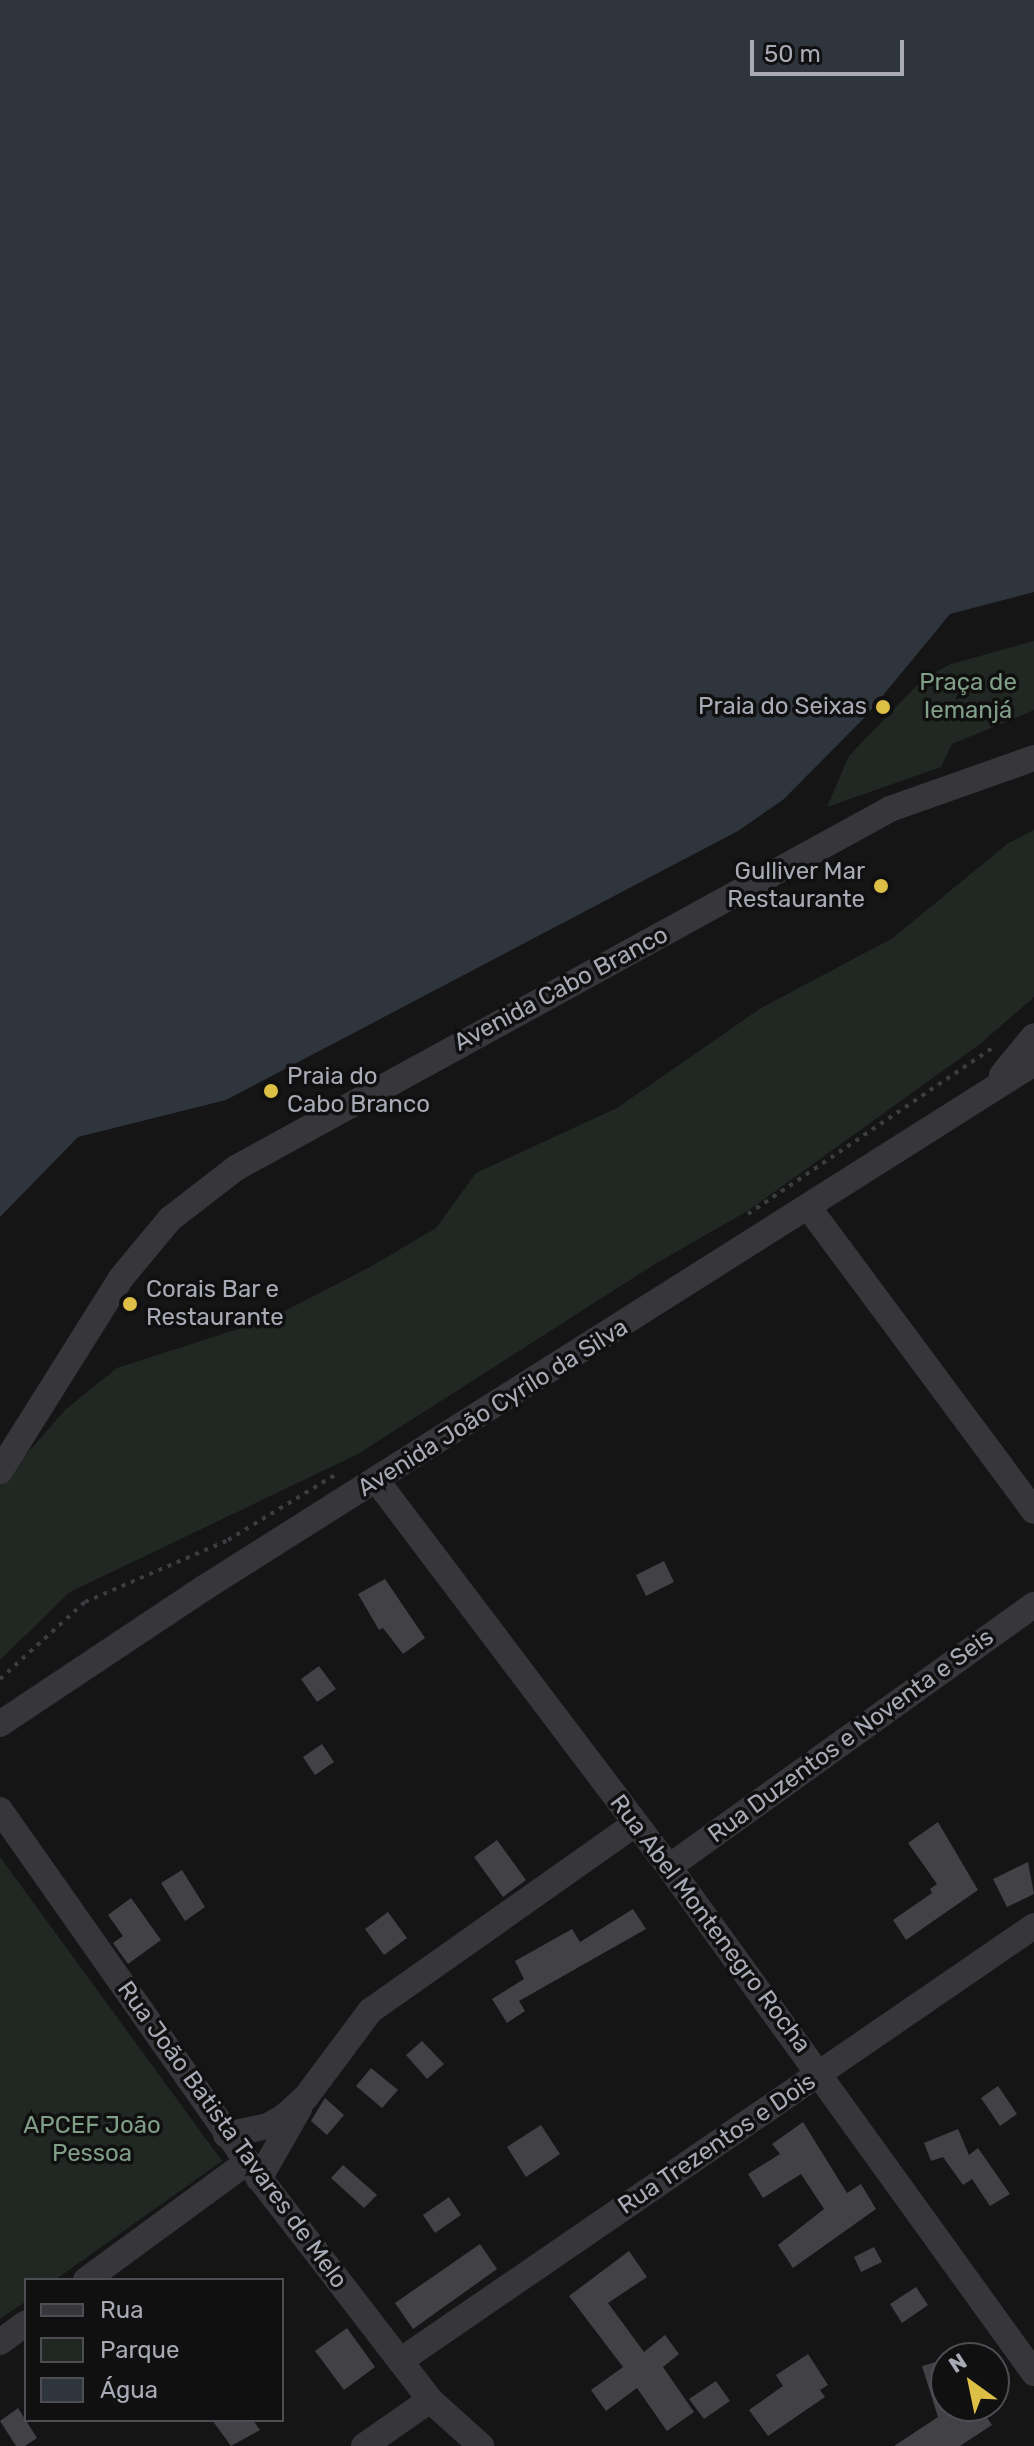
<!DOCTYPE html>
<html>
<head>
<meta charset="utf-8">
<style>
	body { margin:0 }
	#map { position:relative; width:1034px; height:2446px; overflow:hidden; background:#151516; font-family:Rubik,sans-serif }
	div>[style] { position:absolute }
	.green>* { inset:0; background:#212823 }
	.water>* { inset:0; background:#2f353d }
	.building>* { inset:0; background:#424246 }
	.path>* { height:4px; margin-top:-2px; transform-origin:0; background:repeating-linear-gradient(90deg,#3c3d41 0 4px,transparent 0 10px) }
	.minor>* { height:26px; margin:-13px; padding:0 13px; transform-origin:13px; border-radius:13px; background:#36363b }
	.dots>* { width:22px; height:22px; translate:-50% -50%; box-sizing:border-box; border:4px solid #101011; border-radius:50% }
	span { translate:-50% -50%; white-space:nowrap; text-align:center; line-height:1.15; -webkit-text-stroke:7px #101011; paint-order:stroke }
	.park-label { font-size:24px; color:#819e87 }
	.poi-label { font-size:24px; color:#a8aab5 }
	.right { translate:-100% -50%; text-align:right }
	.left { translate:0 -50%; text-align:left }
	.street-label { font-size:24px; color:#a8aab5 }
	.legend { position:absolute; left:24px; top:2278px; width:260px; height:144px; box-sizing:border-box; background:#101011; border:2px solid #4d4e53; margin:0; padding:10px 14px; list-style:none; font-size:24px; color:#a8aab5 }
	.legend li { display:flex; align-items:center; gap:16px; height:40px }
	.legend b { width:40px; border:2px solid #4d4e53 }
	.north { position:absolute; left:930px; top:2342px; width:80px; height:80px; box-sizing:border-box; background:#101011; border:2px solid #4d4e53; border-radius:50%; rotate:327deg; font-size:22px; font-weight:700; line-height:32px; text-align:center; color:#a8aab5 }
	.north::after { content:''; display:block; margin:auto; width:28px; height:36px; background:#ddbf46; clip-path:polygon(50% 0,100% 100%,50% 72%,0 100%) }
	.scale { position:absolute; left:750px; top:40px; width:154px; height:36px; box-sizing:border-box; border:4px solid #a8aab5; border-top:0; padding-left:10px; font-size:24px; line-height:28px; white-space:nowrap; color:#a8aab5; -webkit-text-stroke:6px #101011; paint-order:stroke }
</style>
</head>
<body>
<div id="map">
	<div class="green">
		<div style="clip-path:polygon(1034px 641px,1034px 710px,952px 744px,941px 767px,827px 807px,849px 756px,924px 678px,951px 664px)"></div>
		<div style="clip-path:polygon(1034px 830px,1034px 997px,980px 1044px,749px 1210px,655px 1264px,358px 1454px,70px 1592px,0 1660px,0 1484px,65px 1410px,117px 1368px,269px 1319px,370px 1267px,436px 1228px,476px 1173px,617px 1108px,761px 1008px,893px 938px,1007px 844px)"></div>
		<div style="clip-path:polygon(0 1857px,222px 2161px,55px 2280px,26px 2280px,26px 2301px,0 2319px)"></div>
	</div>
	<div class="water">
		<div style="clip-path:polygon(0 0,1034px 0,1034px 592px,950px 614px,866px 716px,784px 799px,738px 831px,226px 1100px,78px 1137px,0 1217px)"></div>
	</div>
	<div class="building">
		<div style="clip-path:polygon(664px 1561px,674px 1582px,646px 1596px,636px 1575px)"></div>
		<div style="clip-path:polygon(385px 1579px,425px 1638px,403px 1654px,383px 1628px,379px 1630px,358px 1594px)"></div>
		<div style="clip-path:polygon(319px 1666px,336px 1689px,317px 1702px,301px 1679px)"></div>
		<div style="clip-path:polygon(322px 1744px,334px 1762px,315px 1775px,303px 1757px)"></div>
		<div style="clip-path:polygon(938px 1822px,978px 1890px,906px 1940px,893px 1920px,932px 1893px,930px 1889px,937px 1884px,908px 1843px)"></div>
		<div style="clip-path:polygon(497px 1840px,526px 1880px,503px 1897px,474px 1857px)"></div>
		<div style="clip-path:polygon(1028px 1862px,1034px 1894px,1007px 1907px,993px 1879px)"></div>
		<div style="clip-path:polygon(182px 1870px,205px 1907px,185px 1921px,161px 1883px)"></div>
		<div style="clip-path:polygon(131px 1898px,161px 1940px,128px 1964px,113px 1943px,123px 1936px,108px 1915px)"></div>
		<div style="clip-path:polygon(633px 1909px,646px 1929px,519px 2001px,525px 2011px,507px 2023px,492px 1999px,524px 1979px,515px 1961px,572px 1929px,580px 1942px)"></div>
		<div style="clip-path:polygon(388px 1912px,407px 1938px,384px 1955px,365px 1929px)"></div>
		<div style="clip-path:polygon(422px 2041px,444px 2064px,427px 2079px,406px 2055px)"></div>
		<div style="clip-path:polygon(371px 2068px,398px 2090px,382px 2108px,356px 2086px)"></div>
		<div style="clip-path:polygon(998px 2086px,1017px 2114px,1000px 2126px,981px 2098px)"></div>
		<div style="clip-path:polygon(325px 2098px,344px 2115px,327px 2135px,311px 2121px)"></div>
		<div style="clip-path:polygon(803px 2122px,847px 2193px,861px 2184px,876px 2209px,793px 2268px,778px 2245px,824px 2209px,801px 2174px,763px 2198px,748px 2174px,780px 2154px,772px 2144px)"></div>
		<div style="clip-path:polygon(541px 2125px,560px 2154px,526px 2177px,507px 2147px)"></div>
		<div style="clip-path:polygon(958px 2129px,969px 2155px,978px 2148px,1010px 2194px,990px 2206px,972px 2179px,963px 2185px,943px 2157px,931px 2161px,924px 2143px)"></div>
		<div style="clip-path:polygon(343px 2165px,377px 2195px,364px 2208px,331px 2178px)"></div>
		<div style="clip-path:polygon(449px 2197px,461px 2215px,435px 2233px,423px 2215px)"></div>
		<div style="clip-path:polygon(480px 2244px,497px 2269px,413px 2329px,395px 2303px)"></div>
		<div style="clip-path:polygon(874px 2247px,882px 2262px,861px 2272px,854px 2257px)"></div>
		<div style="clip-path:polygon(629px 2251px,647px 2277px,608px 2303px,644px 2352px,665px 2335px,679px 2354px,663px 2367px,694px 2412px,667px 2431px,637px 2388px,606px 2411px,591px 2390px,623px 2367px,569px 2296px)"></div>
		<div style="clip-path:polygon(916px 2287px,928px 2305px,902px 2323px,890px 2304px)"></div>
		<div style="clip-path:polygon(347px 2328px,375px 2367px,344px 2390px,315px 2351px)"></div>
		<div style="clip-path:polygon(808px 2354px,828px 2385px,820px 2390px,825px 2397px,768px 2436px,749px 2410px,783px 2386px,776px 2375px)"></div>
		<div style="clip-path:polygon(946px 2359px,946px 2406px,979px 2406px,992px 2425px,960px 2446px,894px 2446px,938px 2417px,922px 2366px)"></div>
		<div style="clip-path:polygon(716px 2381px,730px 2401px,704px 2419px,689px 2399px)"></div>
		<div style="clip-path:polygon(18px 2408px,37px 2438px,25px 2446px,16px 2446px,0 2421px)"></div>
		<div style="clip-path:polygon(212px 2420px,253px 2420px,260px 2430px,231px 2446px)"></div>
	</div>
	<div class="path">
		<div style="left:748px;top:1214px;width:299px;rotate:-34.2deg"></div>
		<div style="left:0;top:1679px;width:115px;rotate:-42.2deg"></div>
		<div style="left:85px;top:1602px;width:156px;rotate:-23.4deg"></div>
		<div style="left:228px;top:1540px;width:129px;rotate:-31.3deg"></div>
	</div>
	<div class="minor">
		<div style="left:1002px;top:1075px;width:50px;rotate:-50.6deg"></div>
		<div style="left:809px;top:1208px;width:377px;rotate:53.4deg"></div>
		<div style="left:0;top:1471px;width:228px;rotate:-57.9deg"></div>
		<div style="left:121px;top:1278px;width:77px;rotate:-50.3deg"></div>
		<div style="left:170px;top:1219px;width:83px;rotate:-37.7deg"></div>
		<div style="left:236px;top:1168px;width:746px;rotate:-28.76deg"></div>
		<div style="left:890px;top:809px;width:153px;rotate:-19.5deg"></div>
		<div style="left:377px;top:1481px;width:484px;rotate:52.9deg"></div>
		<div style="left:669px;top:1867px;width:624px;rotate:54.2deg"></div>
		<div style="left:0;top:1724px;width:245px;rotate:-33.7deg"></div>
		<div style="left:204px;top:1588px;width:982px;rotate:-32.31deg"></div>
		<div style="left:0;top:1810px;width:430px;rotate:54.9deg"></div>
		<div style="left:247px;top:2162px;width:300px;rotate:52.4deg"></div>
		<div style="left:430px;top:2400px;width:69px;rotate:42deg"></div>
		<div style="left:669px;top:1867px;width:449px;rotate:-35.7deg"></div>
		<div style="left:226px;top:2135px;width:43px;rotate:-12.1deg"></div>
		<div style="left:268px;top:2126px;width:20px;rotate:-30deg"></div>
		<div style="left:285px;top:2116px;width:28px;rotate:-42deg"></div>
		<div style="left:306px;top:2097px;width:107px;rotate:-53.3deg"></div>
		<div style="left:370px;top:2011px;width:324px;rotate:-35.2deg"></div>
		<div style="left:259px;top:2179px;width:81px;rotate:-60.3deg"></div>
		<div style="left:86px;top:2280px;width:200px;rotate:-36.2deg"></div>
		<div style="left:0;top:2342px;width:32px;rotate:-36deg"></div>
		<div style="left:400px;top:2361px;width:769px;rotate:-34.45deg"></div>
		<div style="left:364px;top:2446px;width:80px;rotate:-34.9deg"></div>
	</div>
	<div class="dots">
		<div style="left:883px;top:707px;background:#ddbf46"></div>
		<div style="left:881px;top:886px;background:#ddbf46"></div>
		<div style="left:271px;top:1091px;background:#ddbf46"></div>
		<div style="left:130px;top:1304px;background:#ddbf46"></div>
	</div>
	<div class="park-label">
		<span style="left:968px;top:697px">Praça de<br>Iemanjá</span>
		<span style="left:92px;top:2140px">APCEF João<br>Pessoa</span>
	</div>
	<div class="poi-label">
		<span class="right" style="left:867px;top:707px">Praia do Seixas</span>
		<span class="right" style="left:865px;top:886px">Gulliver Mar<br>Restaurante</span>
		<span class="left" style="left:287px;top:1091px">Praia do<br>Cabo Branco</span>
		<span class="left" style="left:146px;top:1304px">Corais Bar e<br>Restaurante</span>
	</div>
	<div class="street-label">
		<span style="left:561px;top:989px;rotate:-28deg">Avenida Cabo Branco</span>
		<span style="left:493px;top:1408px;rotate:-32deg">Avenida João Cyrilo da Silva</span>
		<span style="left:851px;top:1736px;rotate:-36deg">Rua Duzentos e Noventa e Seis</span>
		<span style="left:710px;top:1924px;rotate:53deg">Rua Abel Montenegro Rocha</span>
		<span style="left:232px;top:2135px;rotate:54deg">Rua João Batista Tavares de Melo</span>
		<span style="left:717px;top:2144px;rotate:-34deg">Rua Trezentos e Dois</span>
	</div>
	<ul class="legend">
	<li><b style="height:10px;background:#36363b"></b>Rua</li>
	<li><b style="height:22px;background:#212823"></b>Parque</li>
	<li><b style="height:22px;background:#2f353d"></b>Água</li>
	</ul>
	<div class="north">N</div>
	<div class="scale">50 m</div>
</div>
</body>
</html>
